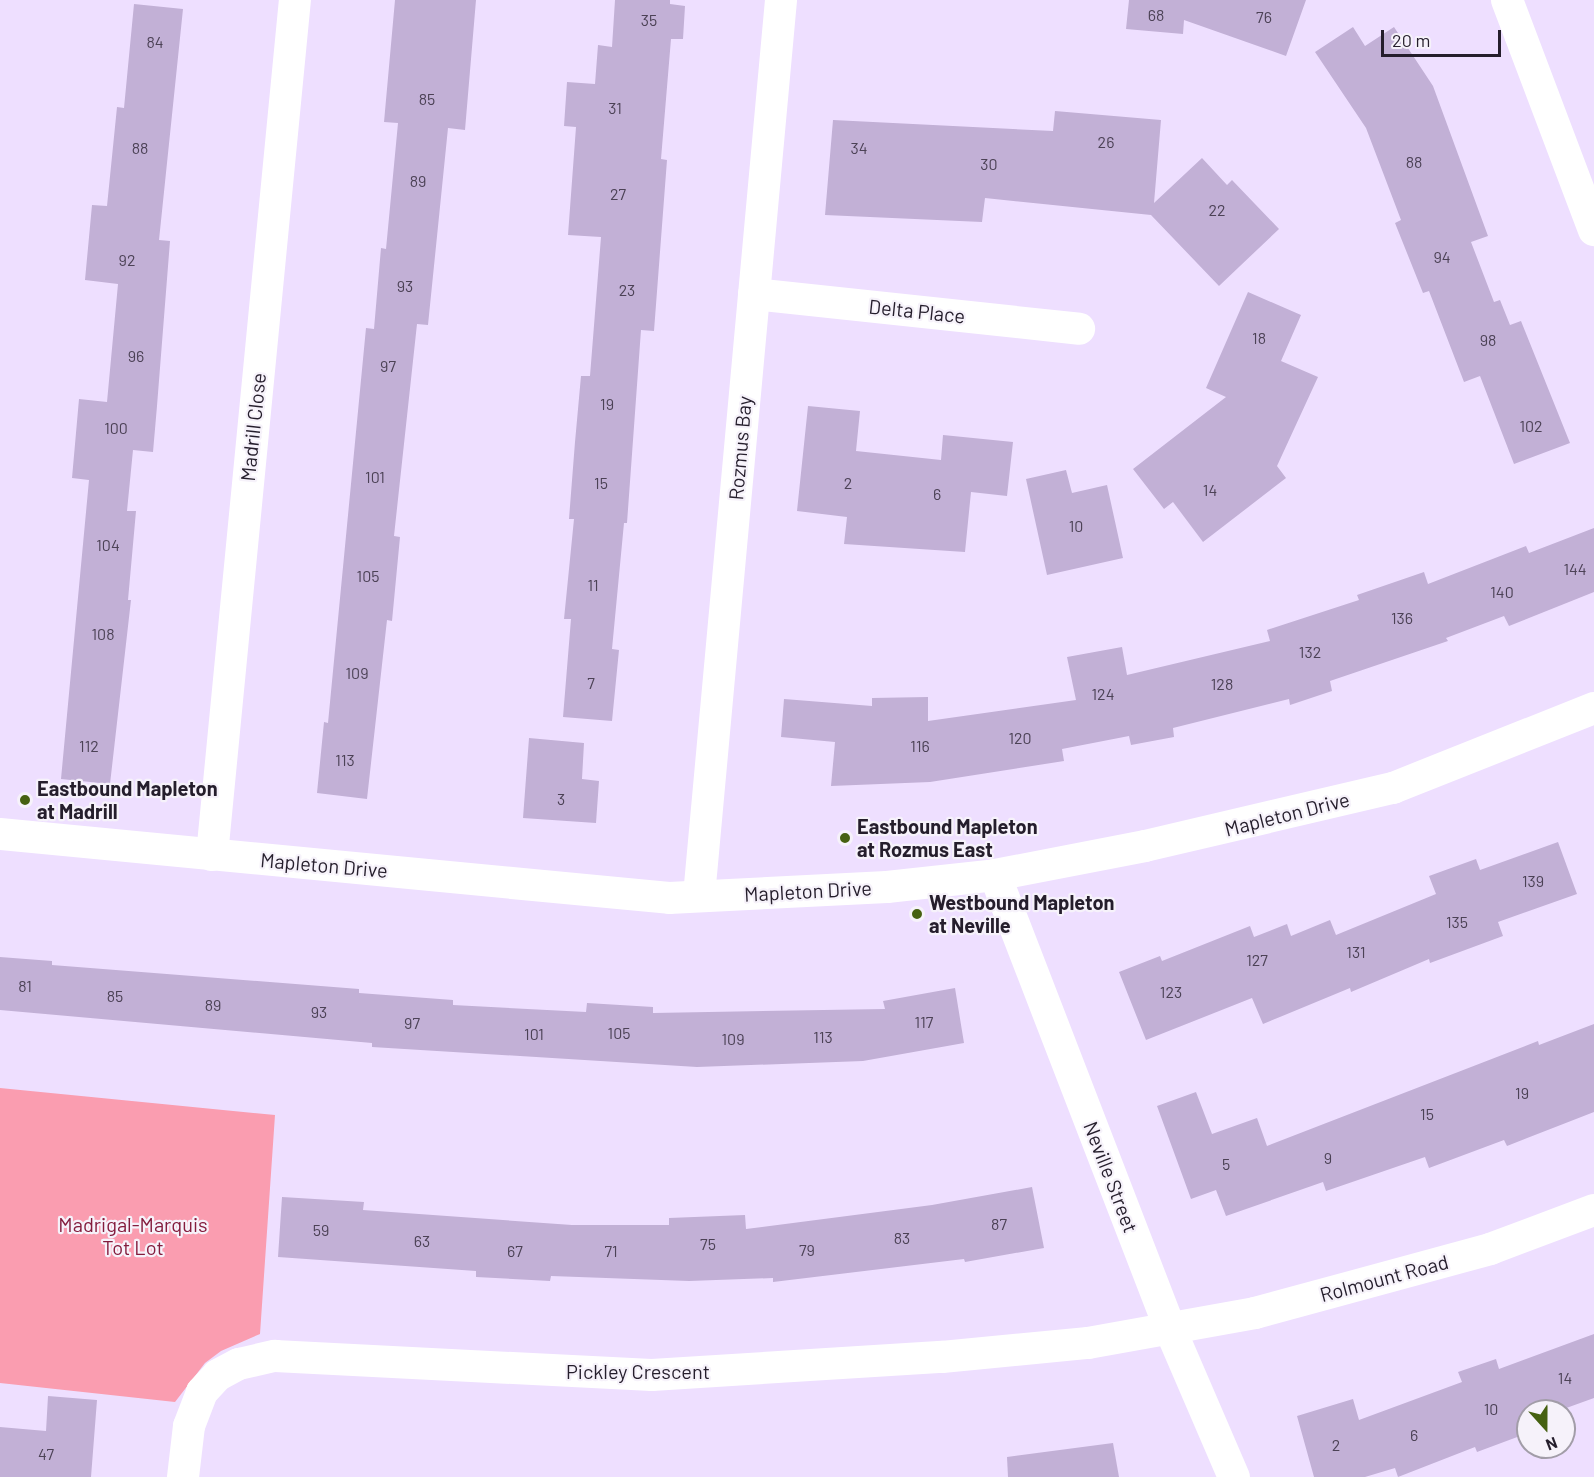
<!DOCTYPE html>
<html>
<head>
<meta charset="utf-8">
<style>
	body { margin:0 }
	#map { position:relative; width:1594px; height:1477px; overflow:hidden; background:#eedfff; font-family:Barlow,sans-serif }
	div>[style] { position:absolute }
	.green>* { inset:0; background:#fa9db0 }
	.building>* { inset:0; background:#c2b0d6 }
	.minor>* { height:32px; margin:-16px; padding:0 16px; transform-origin:16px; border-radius:16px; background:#fff }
	.dots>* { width:16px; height:16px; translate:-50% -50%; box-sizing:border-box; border:3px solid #f6f2fa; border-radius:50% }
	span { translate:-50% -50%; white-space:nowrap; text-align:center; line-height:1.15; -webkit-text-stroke:4.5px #f6f2fa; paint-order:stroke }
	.number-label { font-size:16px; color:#4c4256 }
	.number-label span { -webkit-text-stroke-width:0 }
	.street-label { font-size:20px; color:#251e2c }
	.poi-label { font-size:20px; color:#251e2c; font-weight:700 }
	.left { translate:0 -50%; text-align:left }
	.park-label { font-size:20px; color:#841c3d }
	.north { position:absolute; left:1516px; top:1399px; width:60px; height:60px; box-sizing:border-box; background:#f6f2fa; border:2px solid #a29da8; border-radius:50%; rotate:159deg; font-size:16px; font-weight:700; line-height:24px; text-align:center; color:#251e2c }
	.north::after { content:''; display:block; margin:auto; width:21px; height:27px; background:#466111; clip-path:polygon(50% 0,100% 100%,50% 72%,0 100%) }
	.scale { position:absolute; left:1381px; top:30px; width:120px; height:27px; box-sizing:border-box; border:3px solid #251e2c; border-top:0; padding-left:8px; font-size:18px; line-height:21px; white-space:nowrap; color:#251e2c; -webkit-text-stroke:4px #f6f2fa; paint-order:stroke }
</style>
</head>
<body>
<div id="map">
	<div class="green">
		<div style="clip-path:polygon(0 1088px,275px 1115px,260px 1334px,221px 1351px,205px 1363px,175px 1402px,0 1383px)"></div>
	</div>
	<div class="building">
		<div style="clip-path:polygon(395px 0,476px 0,465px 130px,448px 128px,428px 325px,417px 324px,394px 536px,400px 537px,392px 621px,387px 620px,367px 799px,317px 793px,324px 722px,328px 723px,366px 328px,374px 329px,381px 248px,386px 249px,398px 123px,384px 122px)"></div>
		<div style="clip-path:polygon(615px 0,670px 0,670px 4px,685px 6px,683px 39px,671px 39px,661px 159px,667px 160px,654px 331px,641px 330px,627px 523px,624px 523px,612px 649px,619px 650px,612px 721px,563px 717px,571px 619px,564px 619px,574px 519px,569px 519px,575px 442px,581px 376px,590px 376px,601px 237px,568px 235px,576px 127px,564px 126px,567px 82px,595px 84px,598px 45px,612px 47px)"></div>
		<div style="clip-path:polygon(1129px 0,1306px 0,1286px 56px,1184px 20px,1183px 34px,1126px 29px)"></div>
		<div style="clip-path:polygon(134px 4px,183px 9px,159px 240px,170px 241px,157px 406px,153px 452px,133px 450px,127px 511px,136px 511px,128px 600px,131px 600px,110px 784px,61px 779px,89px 480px,72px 478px,79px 399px,107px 402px,118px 284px,85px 280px,92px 205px,107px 206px,117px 107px,124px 108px)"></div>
		<div style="clip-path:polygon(1353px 27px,1365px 46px,1394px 27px,1433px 86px,1488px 236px,1471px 242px,1494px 302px,1500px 300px,1510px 325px,1521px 321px,1570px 443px,1514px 464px,1480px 376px,1464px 382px,1429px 291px,1423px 293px,1395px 223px,1401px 220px,1366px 128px,1315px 52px)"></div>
		<div style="clip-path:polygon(1055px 111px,1161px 120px,1154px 203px,1202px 158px,1227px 185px,1232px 180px,1279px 229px,1219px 286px,1151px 215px,985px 198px,982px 222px,825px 215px,833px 120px,1053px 131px)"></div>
		<div style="clip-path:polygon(1248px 292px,1301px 315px,1281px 361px,1318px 377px,1277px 466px,1286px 478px,1203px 542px,1173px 502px,1164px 509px,1133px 469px,1226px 397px,1206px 388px)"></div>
		<div style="clip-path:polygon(808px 406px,860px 411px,856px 451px,941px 460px,943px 435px,1013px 442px,1007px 496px,971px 492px,965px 552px,844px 544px,847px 517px,797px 511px)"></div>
		<div style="clip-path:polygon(1066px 470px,1072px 493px,1107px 485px,1123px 558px,1047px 575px,1026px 479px)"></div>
		<div style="clip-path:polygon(1594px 528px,1594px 592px,1509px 626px,1504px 616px,1446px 638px,1448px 641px,1330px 681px,1332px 691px,1290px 705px,1289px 699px,1173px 728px,1174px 737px,1131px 745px,1129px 736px,1062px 749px,1064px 761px,930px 782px,831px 786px,835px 742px,781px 737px,784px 699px,872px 706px,872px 698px,928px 697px,928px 721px,1076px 700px,1067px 657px,1122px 647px,1127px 675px,1270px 641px,1267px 630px,1359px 600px,1357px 595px,1424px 572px,1428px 584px,1526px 546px,1529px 553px)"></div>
		<div style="clip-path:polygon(529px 738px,584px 743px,582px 779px,599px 781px,596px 823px,523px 818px)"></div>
		<div style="clip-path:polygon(1558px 842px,1577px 894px,1498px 922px,1503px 936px,1430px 963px,1429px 959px,1351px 992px,1350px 988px,1263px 1024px,1252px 998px,1146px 1040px,1119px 972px,1160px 956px,1162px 961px,1250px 926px,1254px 937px,1287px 924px,1291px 936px,1330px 920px,1336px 935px,1436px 894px,1429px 876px,1476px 859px,1480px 870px)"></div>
		<div style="clip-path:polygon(0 957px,52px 961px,52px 965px,359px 989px,359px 993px,453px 1000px,453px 1005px,586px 1012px,587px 1003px,653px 1007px,653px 1013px,885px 1009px,883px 1001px,955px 988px,964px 1043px,863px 1061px,697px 1067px,372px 1047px,372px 1043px,0 1010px)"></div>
		<div style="clip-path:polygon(1594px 1024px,1594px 1112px,1507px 1146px,1504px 1140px,1429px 1168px,1425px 1157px,1326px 1191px,1323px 1182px,1226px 1216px,1216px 1190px,1191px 1199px,1157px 1106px,1196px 1092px,1212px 1134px,1257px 1118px,1267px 1146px,1538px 1041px,1539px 1045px)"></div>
		<div style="clip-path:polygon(1032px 1187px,1044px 1248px,965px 1262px,964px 1259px,773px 1282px,773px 1278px,689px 1281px,551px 1276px,550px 1281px,476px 1277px,476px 1271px,278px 1257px,282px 1197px,364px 1202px,363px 1210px,572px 1225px,669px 1225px,669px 1218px,745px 1215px,746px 1229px,932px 1205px)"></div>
		<div style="clip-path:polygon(1594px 1334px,1594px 1398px,1558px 1411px,1528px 1411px,1528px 1433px,1477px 1452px,1475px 1447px,1398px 1477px,1395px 1468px,1365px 1477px,1314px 1477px,1297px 1416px,1353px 1399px,1359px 1420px,1462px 1382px,1458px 1372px,1496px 1359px,1499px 1369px)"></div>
		<div style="clip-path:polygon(48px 1396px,97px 1400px,91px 1477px,0 1477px,0 1427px,46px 1431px)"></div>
		<div style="clip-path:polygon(1113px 1443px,1119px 1477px,1008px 1477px,1007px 1457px)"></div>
	</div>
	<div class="minor">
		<div style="left:1507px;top:0;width:246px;rotate:69.3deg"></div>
		<div style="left:754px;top:294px;width:327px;rotate:6.1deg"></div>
		<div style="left:0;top:834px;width:672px;rotate:5.46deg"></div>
		<div style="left:669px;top:898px;width:218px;rotate:-2.9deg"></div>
		<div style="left:887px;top:887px;width:109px;rotate:-6.3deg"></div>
		<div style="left:995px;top:875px;width:153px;rotate:-10.9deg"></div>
		<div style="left:1145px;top:846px;width:255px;rotate:-13.2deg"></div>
		<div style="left:1393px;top:788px;width:216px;rotate:-21.7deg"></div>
		<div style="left:212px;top:855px;width:859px;rotate:-84.46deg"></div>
		<div style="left:995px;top:875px;width:489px;rotate:68.9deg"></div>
		<div style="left:1171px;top:1331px;width:159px;rotate:66.7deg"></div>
		<div style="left:699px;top:896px;width:900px;rotate:-84.77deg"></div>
		<div style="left:183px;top:1477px;width:51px;rotate:-83.3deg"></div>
		<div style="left:189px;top:1426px;width:36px;rotate:-69deg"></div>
		<div style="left:202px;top:1392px;width:23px;rotate:-47deg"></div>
		<div style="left:218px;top:1375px;width:24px;rotate:-28deg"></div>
		<div style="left:239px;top:1364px;width:37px;rotate:-13deg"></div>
		<div style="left:275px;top:1356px;width:377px;rotate:2.9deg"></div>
		<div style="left:652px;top:1375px;width:291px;rotate:-3.6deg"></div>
		<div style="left:942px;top:1357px;width:147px;rotate:-5.5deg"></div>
		<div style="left:1088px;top:1343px;width:170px;rotate:-10.2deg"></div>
		<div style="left:1255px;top:1313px;width:244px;rotate:-15.2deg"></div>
		<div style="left:1490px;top:1249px;width:111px;rotate:-20.6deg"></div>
	</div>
	<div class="dots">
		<div style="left:25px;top:800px;background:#466111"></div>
		<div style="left:845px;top:838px;background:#466111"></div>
		<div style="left:917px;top:914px;background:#466111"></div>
	</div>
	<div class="number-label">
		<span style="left:1156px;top:15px">68</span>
		<span style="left:1264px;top:17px">76</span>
		<span style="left:649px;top:20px">35</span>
		<span style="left:155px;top:42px">84</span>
		<span style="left:427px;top:99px">85</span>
		<span style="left:615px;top:108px">31</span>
		<span style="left:1106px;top:142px">26</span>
		<span style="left:140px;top:148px">88</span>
		<span style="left:859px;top:148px">34</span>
		<span style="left:1414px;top:162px">88</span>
		<span style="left:989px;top:164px">30</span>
		<span style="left:418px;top:181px">89</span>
		<span style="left:618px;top:194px">27</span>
		<span style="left:1217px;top:210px">22</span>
		<span style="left:1442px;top:257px">94</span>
		<span style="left:127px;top:260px">92</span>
		<span style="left:405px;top:286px">93</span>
		<span style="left:627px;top:290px">23</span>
		<span style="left:1259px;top:338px">18</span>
		<span style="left:1488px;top:340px">98</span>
		<span style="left:136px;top:356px">96</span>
		<span style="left:388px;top:366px">97</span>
		<span style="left:607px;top:404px">19</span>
		<span style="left:1531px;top:426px">102</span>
		<span style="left:116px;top:428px">100</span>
		<span style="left:375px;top:477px">101</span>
		<span style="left:601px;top:483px">15</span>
		<span style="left:848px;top:483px">2</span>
		<span style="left:1210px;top:490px">14</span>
		<span style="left:937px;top:494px">6</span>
		<span style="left:1076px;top:526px">10</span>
		<span style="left:108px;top:545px">104</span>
		<span style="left:1575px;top:569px">144</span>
		<span style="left:368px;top:576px">105</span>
		<span style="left:593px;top:585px">11</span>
		<span style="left:1502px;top:592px">140</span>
		<span style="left:1402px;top:618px">136</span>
		<span style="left:103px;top:634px">108</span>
		<span style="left:1310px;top:652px">132</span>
		<span style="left:357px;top:673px">109</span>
		<span style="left:591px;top:683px">7</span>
		<span style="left:1222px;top:684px">128</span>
		<span style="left:1103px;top:694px">124</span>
		<span style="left:1020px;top:738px">120</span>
		<span style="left:89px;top:746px">112</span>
		<span style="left:920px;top:746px">116</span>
		<span style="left:345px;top:760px">113</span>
		<span style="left:561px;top:799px">3</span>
		<span style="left:1533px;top:881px">139</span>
		<span style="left:1457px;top:922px">135</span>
		<span style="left:1356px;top:952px">131</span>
		<span style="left:1257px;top:960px">127</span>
		<span style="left:25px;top:986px">81</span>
		<span style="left:1171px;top:992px">123</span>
		<span style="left:115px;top:996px">85</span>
		<span style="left:213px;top:1005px">89</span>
		<span style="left:319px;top:1012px">93</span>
		<span style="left:924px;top:1022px">117</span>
		<span style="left:412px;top:1023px">97</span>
		<span style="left:619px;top:1033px">105</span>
		<span style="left:534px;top:1034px">101</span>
		<span style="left:823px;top:1037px">113</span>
		<span style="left:733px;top:1039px">109</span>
		<span style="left:1522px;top:1093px">19</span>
		<span style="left:1427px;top:1114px">15</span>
		<span style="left:1328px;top:1158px">9</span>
		<span style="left:1226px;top:1164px">5</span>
		<span style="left:999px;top:1224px">87</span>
		<span style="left:321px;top:1230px">59</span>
		<span style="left:902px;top:1238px">83</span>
		<span style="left:422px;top:1241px">63</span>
		<span style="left:708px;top:1244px">75</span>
		<span style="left:807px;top:1250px">79</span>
		<span style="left:515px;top:1251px">67</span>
		<span style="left:611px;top:1251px">71</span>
		<span style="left:1565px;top:1378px">14</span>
		<span style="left:1491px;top:1409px">10</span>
		<span style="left:1414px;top:1435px">6</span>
		<span style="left:1336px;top:1445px">2</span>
		<span style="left:46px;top:1454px">47</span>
	</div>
	<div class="street-label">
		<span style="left:917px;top:311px;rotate:6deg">Delta Place</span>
		<span style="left:253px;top:427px;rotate:-84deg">Madrill Close</span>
		<span style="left:740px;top:448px;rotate:-85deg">Rozmus Bay</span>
		<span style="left:1287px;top:814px;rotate:-14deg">Mapleton Drive</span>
		<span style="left:324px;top:865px;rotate:5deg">Mapleton Drive</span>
		<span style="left:808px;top:891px;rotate:-3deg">Mapleton Drive</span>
		<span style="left:1111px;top:1177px;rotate:69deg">Neville Street</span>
		<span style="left:1384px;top:1278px;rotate:-15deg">Rolmount Road</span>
		<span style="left:638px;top:1371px">Pickley Crescent</span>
	</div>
	<div class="poi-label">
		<span class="left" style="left:37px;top:800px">Eastbound Mapleton<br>at Madrill</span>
		<span class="left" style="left:857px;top:838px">Eastbound Mapleton<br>at Rozmus East</span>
		<span class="left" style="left:929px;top:914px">Westbound Mapleton<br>at Neville</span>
	</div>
	<div class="park-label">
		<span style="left:133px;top:1236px">Madrigal-Marquis<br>Tot Lot</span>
	</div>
	<div class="north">N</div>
	<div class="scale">20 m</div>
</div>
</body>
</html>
